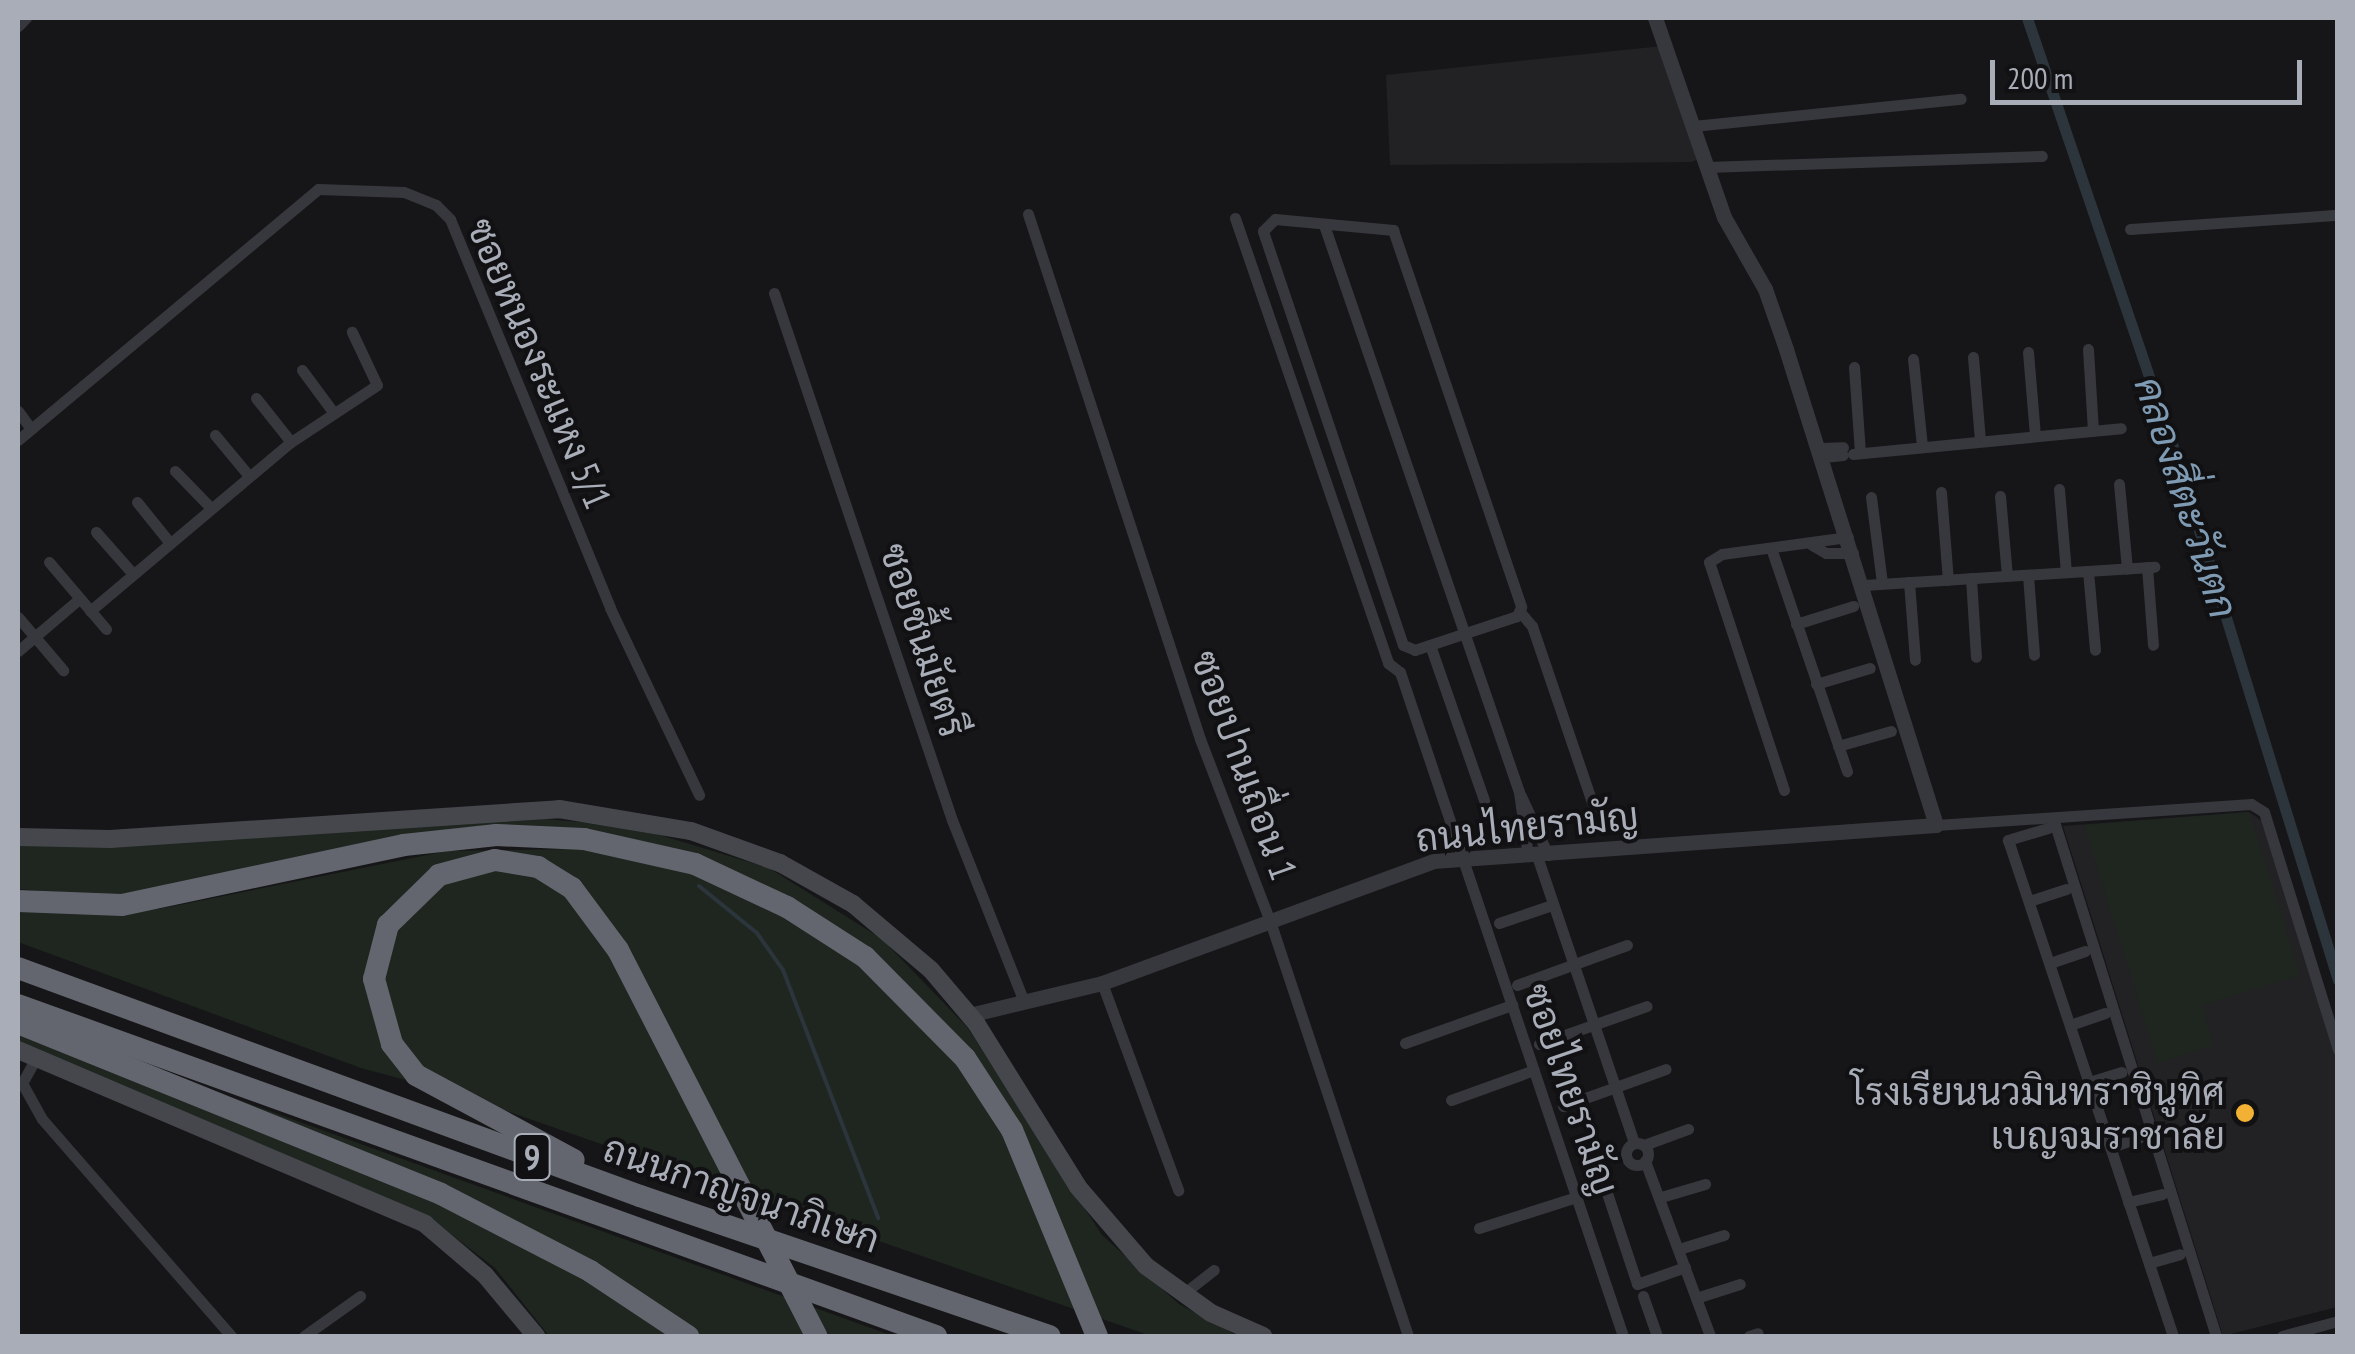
<!DOCTYPE html>
<html>
<head>
<meta charset="utf-8">
<style>
	body { margin:0 }
	#map { position:relative; width:2355px; height:1354px; overflow:hidden; background:#161618; font-family:"PT Sans Narrow",Sarabun,sans-serif }
	div>[style] { position:absolute }
	.built>* { inset:0; background:#222225 }
	.green>* { inset:0; background:#1e261f }
	.stream>* { height:4px; margin:-2px; padding:0 2px; transform-origin:2px; border-radius:2px; background:#2c353c }
	.canal>* { height:11px; margin:-5.5px; padding:0 5.5px; transform-origin:5.5px; border-radius:5.5px; background:#2c353c }
	.minor>* { height:11px; margin:-5.5px; padding:0 5.5px; transform-origin:5.5px; border-radius:5.5px; background:#37383d }
	.minor>.ring { margin:-5.5px; padding:0; box-sizing:content-box; background:none; border:11px solid #37383d; border-radius:50% }
	.tertiary>* { height:15px; margin:-7.5px; padding:0 7.5px; transform-origin:7.5px; border-radius:7.5px; background:#37383d }
	.secondary>* { height:18px; margin:-9px; padding:0 9px; transform-origin:9px; border-radius:9px; background:#45474d }
	.motorway>* { height:22px; margin:-11px; padding:0 11px; transform-origin:11px; border-radius:11px; background:#63666e }
	.motorway-bridge>* { height:22px; margin:-11px; padding:0 11px; transform-origin:11px; border-radius:11px; background:#63666e }
	.dots>* { width:28px; height:28px; translate:-50% -50%; box-sizing:border-box; border:5px solid #111113; border-radius:50% }
	span { translate:-50% -50%; white-space:nowrap; text-align:center; line-height:1.15; -webkit-text-stroke:8px #111113; paint-order:stroke }
	.shield-label span { padding:2px 8px; background:#111113; border:2px solid; border-radius:8px; -webkit-text-stroke-width:0 }
	.shield-label { font-size:35px; color:#a8adb8; font-weight:700 }
	.street-label { font-size:38px; color:#a8adb8 }
	.poi-label { font-size:38px; color:#a8adb8 }
	.right { translate:-100% -50%; text-align:right }
	.water-label { font-size:40px; color:#7f9bb3; font-style:italic }
	.frame { position:absolute; inset:0; border:20px solid #a8adb8; pointer-events:none }
	.scale { position:absolute; left:1990px; top:60px; width:312px; height:45px; box-sizing:border-box; border:5px solid #a8adb8; border-top:0; padding-left:12px; font-size:30px; line-height:35px; white-space:nowrap; color:#a8adb8; -webkit-text-stroke:8px #111113; paint-order:stroke }
</style>
</head>
<body>
<div id="map">
	<div class="built">
		<div style="clip-path:polygon(1662px 46px,1700px 158px,1692px 162px,1390px 165px,1386px 75px)"></div>
		<div style="clip-path:polygon(2249px 812px,2262px 821px,2337px 1060px,2337px 1307px,2223px 1336px,2063px 826px)"></div>
	</div>
	<div class="green">
		<div style="clip-path:polygon(2249px 812px,2300px 975px,2203px 1005px,2213px 1045px,2158px 1063px,2084px 825px)"></div>
		<div style="clip-path:polygon(544px 819px,630px 826px,769px 868px,882px 939px,967px 1027px,1102px 1235px,1179px 1304px,1238px 1336px,1151px 1336px,461px 1095px,361px 1068px,18px 942px,18px 908px,159px 909px,447px 851px,583px 849px,731px 870px,551px 831px,140px 898px,18px 889px,18px 842px)"></div>
		<div style="clip-path:polygon(18px 1030px,222px 1094px,893px 1336px,549px 1336px,495px 1268px,430px 1218px,18px 1041px)"></div>
	</div>
	<div class="stream">
		<div style="left:699px;top:886px;width:75px;rotate:39deg"></div>
		<div style="left:757px;top:933px;width:45px;rotate:54.9deg"></div>
		<div style="left:783px;top:970px;width:266px;rotate:69deg"></div>
	</div>
	<div class="canal">
		<div style="left:2027px;top:18px;width:469px;rotate:71.2deg"></div>
		<div style="left:2178px;top:462px;width:542px;rotate:72.84deg"></div>
	</div>
	<div class="minor">
		<div style="left:18px;top:26px;width:11px;rotate:-45deg"></div>
		<div style="left:1693px;top:126px;width:269px;rotate:-5.8deg"></div>
		<div style="left:1707px;top:167px;width:335px;rotate:-1.9deg"></div>
		<div style="left:1028px;top:214px;width:552px;rotate:71.86deg"></div>
		<div style="left:1200px;top:739px;width:195px;rotate:69deg"></div>
		<div style="left:1270px;top:921px;width:437px;rotate:71.6deg"></div>
		<div style="left:1235px;top:218px;width:471px;rotate:71deg"></div>
		<div style="left:1388px;top:663px;width:15px;rotate:37deg"></div>
		<div style="left:1400px;top:672px;width:700px;rotate:71.44deg"></div>
		<div style="left:1275px;top:219px;width:119px;rotate:5.3deg"></div>
		<div style="left:1393px;top:230px;width:398px;rotate:71.2deg"></div>
		<div style="left:1521px;top:607px;width:10px;rotate:114deg"></div>
		<div style="left:1517px;top:616px;width:108px;rotate:161.6deg"></div>
		<div style="left:1415px;top:650px;width:13px;rotate:-157deg"></div>
		<div style="left:1403px;top:645px;width:437px;rotate:-108.7deg"></div>
		<div style="left:1263px;top:231px;width:17px;rotate:-45deg"></div>
		<div style="left:1324px;top:225px;width:600px;rotate:71.02deg"></div>
		<div style="left:1519px;top:792px;width:65px;rotate:82deg"></div>
		<div style="left:2130px;top:229px;width:208px;rotate:-3.9deg"></div>
		<div style="left:774px;top:293px;width:556px;rotate:71.34deg"></div>
		<div style="left:952px;top:820px;width:196px;rotate:68.4deg"></div>
		<div style="left:2088px;top:349px;width:82px;rotate:86.5deg"></div>
		<div style="left:2028px;top:352px;width:84px;rotate:85.2deg"></div>
		<div style="left:1973px;top:357px;width:83px;rotate:85.2deg"></div>
		<div style="left:1913px;top:359px;width:87px;rotate:84.1deg"></div>
		<div style="left:1854px;top:367px;width:86px;rotate:86deg"></div>
		<div style="left:302px;top:370px;width:52px;rotate:53.6deg"></div>
		<div style="left:256px;top:398px;width:56px;rotate:51.5deg"></div>
		<div style="left:18px;top:411px;width:22px;rotate:54deg"></div>
		<div style="left:215px;top:435px;width:53px;rotate:50.3deg"></div>
		<div style="left:18px;top:440px;width:391px;rotate:-39.9deg"></div>
		<div style="left:318px;top:189px;width:86px;rotate:2deg"></div>
		<div style="left:404px;top:192px;width:35px;rotate:22deg"></div>
		<div style="left:436px;top:205px;width:20px;rotate:45deg"></div>
		<div style="left:450px;top:219px;width:421px;rotate:67.6deg"></div>
		<div style="left:610px;top:608px;width:207px;rotate:64.5deg"></div>
		<div style="left:1820px;top:448px;width:23px;rotate:-2deg"></div>
		<div style="left:1853px;top:454px;width:269px;rotate:-5.5deg"></div>
		<div style="left:1823px;top:457px;width:20px;rotate:-6deg"></div>
		<div style="left:175px;top:471px;width:52px;rotate:45.8deg"></div>
		<div style="left:2119px;top:484px;width:85px;rotate:84.6deg"></div>
		<div style="left:2059px;top:489px;width:83px;rotate:85.2deg"></div>
		<div style="left:1941px;top:492px;width:88px;rotate:85.5deg"></div>
		<div style="left:2000px;top:496px;width:80px;rotate:85deg"></div>
		<div style="left:1871px;top:497px;width:87px;rotate:82.7deg"></div>
		<div style="left:137px;top:502px;width:53px;rotate:51.2deg"></div>
		<div style="left:96px;top:532px;width:56px;rotate:48.6deg"></div>
		<div style="left:1812px;top:545px;width:16px;rotate:30deg"></div>
		<div style="left:1826px;top:553px;width:27px"></div>
		<div style="left:1771px;top:548px;width:236px;rotate:71.2deg"></div>
		<div style="left:49px;top:562px;width:88px;rotate:49.6deg"></div>
		<div style="left:2147px;top:567px;width:78px;rotate:85.6deg"></div>
		<div style="left:2088px;top:571px;width:79px;rotate:84.9deg"></div>
		<div style="left:2028px;top:575px;width:80px;rotate:85.7deg"></div>
		<div style="left:1971px;top:578px;width:79px;rotate:86.4deg"></div>
		<div style="left:1909px;top:582px;width:78px;rotate:85.6deg"></div>
		<div style="left:1864px;top:585px;width:291px;rotate:-3.6deg"></div>
		<div style="left:90px;top:611px;width:263px;rotate:-40.1deg"></div>
		<div style="left:291px;top:442px;width:103px;rotate:-33.5deg"></div>
		<div style="left:377px;top:385px;width:59px;rotate:-115.3deg"></div>
		<div style="left:1521px;top:613px;width:17px;rotate:50deg"></div>
		<div style="left:1532px;top:626px;width:202px;rotate:71.2deg"></div>
		<div style="left:18px;top:617px;width:70px;rotate:49.7deg"></div>
		<div style="left:1796px;top:624px;width:60px;rotate:-17.5deg"></div>
		<div style="left:1430px;top:645px;width:188px;rotate:70.8deg"></div>
		<div style="left:18px;top:651px;width:80px;rotate:-40.4deg"></div>
		<div style="left:1816px;top:684px;width:56px;rotate:-16.5deg"></div>
		<div style="left:1838px;top:746px;width:55px;rotate:-15.8deg"></div>
		<div style="left:1784px;top:790px;width:240px;rotate:-108.2deg"></div>
		<div style="left:1709px;top:562px;width:15px;rotate:-32deg"></div>
		<div style="left:1722px;top:554px;width:127px;rotate:-7.7deg"></div>
		<div style="left:1521px;top:796px;width:65px;rotate:65.4deg"></div>
		<div style="left:2053px;top:818px;width:543px;rotate:72.53deg"></div>
		<div style="left:1936px;top:825px;width:316px;rotate:-3.8deg"></div>
		<div style="left:2251px;top:804px;width:15px;rotate:32deg"></div>
		<div style="left:2264px;top:812px;width:249px;rotate:72.7deg"></div>
		<div style="left:2048px;top:828px;width:42px;rotate:163.3deg"></div>
		<div style="left:2008px;top:840px;width:523px;rotate:71.6deg"></div>
		<div style="left:1537px;top:856px;width:303px;rotate:71.3deg"></div>
		<div style="left:2029px;top:901px;width:39px;rotate:-18deg"></div>
		<div style="left:1499px;top:923px;width:56px;rotate:-18.8deg"></div>
		<div style="left:2050px;top:963px;width:37px;rotate:-19deg"></div>
		<div style="left:1102px;top:983px;width:221px;rotate:69.8deg"></div>
		<div style="left:1517px;top:985px;width:117px;rotate:-20deg"></div>
		<div style="left:2070px;top:1025px;width:37px;rotate:-19deg"></div>
		<div style="left:1405px;top:1043px;width:114px;rotate:-19.6deg"></div>
		<div style="left:1539px;top:1044px;width:114px;rotate:-19.4deg"></div>
		<div style="left:36px;top:1058px;width:29px;rotate:119deg"></div>
		<div style="left:22px;top:1083px;width:41px;rotate:60.9deg"></div>
		<div style="left:42px;top:1119px;width:288px;rotate:48.9deg"></div>
		<div style="left:2089px;top:1082px;width:34px;rotate:-17deg"></div>
		<div style="left:1451px;top:1100px;width:88px;rotate:-19.9deg"></div>
		<div style="left:1563px;top:1106px;width:109px;rotate:-19.8deg"></div>
		<div class="ring" style="left:1626px;top:1143px;width:11px;height:11px"></div>
		<div style="left:1644px;top:1145px;width:47px;rotate:-20deg"></div>
		<div style="left:2111px;top:1147px;width:34px;rotate:-19deg"></div>
		<div style="left:1645px;top:1161px;width:187px;rotate:69.6deg"></div>
		<div style="left:1605px;top:1187px;width:102px;rotate:71.7deg"></div>
		<div style="left:1637px;top:1284px;width:51px;rotate:-19.5deg"></div>
		<div style="left:1661px;top:1197px;width:46px;rotate:-16.5deg"></div>
		<div style="left:2128px;top:1202px;width:35px;rotate:-13deg"></div>
		<div style="left:1479px;top:1228px;width:103px;rotate:-17.6deg"></div>
		<div style="left:1679px;top:1249px;width:47px;rotate:-17.3deg"></div>
		<div style="left:2149px;top:1263px;width:32px;rotate:-16deg"></div>
		<div style="left:1183px;top:1294px;width:39px;rotate:-38deg"></div>
		<div style="left:1643px;top:1296px;width:42px;rotate:70.7deg"></div>
		<div style="left:1696px;top:1298px;width:46px;rotate:-17.7deg"></div>
		<div style="left:304px;top:1336px;width:69px;rotate:-35.5deg"></div>
		<div style="left:1749px;top:1336px;width:9px;rotate:-18deg"></div>
		<div style="left:2282px;top:1336px;width:58px;rotate:-15deg"></div>
	</div>
	<div class="tertiary">
		<div style="left:969px;top:1015px;width:137px;rotate:-13.5deg"></div>
		<div style="left:1102px;top:983px;width:353px;rotate:-20.2deg"></div>
		<div style="left:1433px;top:861px;width:504px;rotate:-4.09deg"></div>
		<div style="left:1936px;top:825px;width:499px;rotate:-107.5deg"></div>
		<div style="left:1786px;top:349px;width:64px;rotate:-109.3deg"></div>
		<div style="left:1765px;top:289px;width:83px;rotate:-119.7deg"></div>
		<div style="left:1724px;top:217px;width:211px;rotate:-109.1deg"></div>
	</div>
	<div class="secondary">
		<div style="left:18px;top:837px;width:92px;rotate:1.2deg"></div>
		<div style="left:110px;top:839px;width:450px;rotate:-3.8deg"></div>
		<div style="left:559px;top:809px;width:134px;rotate:9.5deg"></div>
		<div style="left:691px;top:831px;width:95px;rotate:19.8deg"></div>
		<div style="left:780px;top:863px;width:84px;rotate:29.3deg"></div>
		<div style="left:853px;top:904px;width:102px;rotate:40.2deg"></div>
		<div style="left:931px;top:970px;width:70px;rotate:49.7deg"></div>
		<div style="left:976px;top:1023px;width:193px;rotate:58.1deg"></div>
		<div style="left:1078px;top:1187px;width:104px;rotate:49.3deg"></div>
		<div style="left:1146px;top:1266px;width:80px;rotate:35.9deg"></div>
		<div style="left:1211px;top:1313px;width:57px;rotate:23.9deg"></div>
		<div style="left:18px;top:1050px;width:443px;rotate:23.1deg"></div>
		<div style="left:425px;top:1224px;width:79px;rotate:40.4deg"></div>
		<div style="left:485px;top:1275px;width:80px;rotate:50.1deg"></div>
	</div>
	<div class="motorway">
		<div style="left:18px;top:901px;width:104px;rotate:2.2deg"></div>
		<div style="left:122px;top:905px;width:288px;rotate:-12deg"></div>
		<div style="left:404px;top:845px;width:93px;rotate:-6.2deg"></div>
		<div style="left:496px;top:835px;width:88px;rotate:2.6deg"></div>
		<div style="left:584px;top:839px;width:114px;rotate:12.7deg"></div>
		<div style="left:695px;top:864px;width:102px;rotate:25.1deg"></div>
		<div style="left:787px;top:907px;width:93px;rotate:32.7deg"></div>
		<div style="left:865px;top:957px;width:142px;rotate:45.3deg"></div>
		<div style="left:965px;top:1058px;width:86px;rotate:56.9deg"></div>
		<div style="left:1012px;top:1130px;width:223px;rotate:67.6deg"></div>
		<div style="left:18px;top:968px;width:662px;rotate:20.13deg"></div>
		<div style="left:640px;top:1196px;width:433px;rotate:18.9deg"></div>
		<div style="left:374px;top:979px;width:67px;rotate:74.5deg"></div>
		<div style="left:392px;top:1044px;width:39px;rotate:52deg"></div>
		<div style="left:416px;top:1075px;width:179px;rotate:28.3deg"></div>
		<div style="left:18px;top:1005px;width:976px;rotate:19.83deg"></div>
		<div style="left:18px;top:1023px;width:456px;rotate:22deg"></div>
		<div style="left:441px;top:1194px;width:168px;rotate:27.3deg"></div>
		<div style="left:590px;top:1271px;width:118px;rotate:33.6deg"></div>
	</div>
	<div class="motorway-bridge">
		<div style="left:374px;top:979px;width:56px;rotate:-75.5deg"></div>
		<div style="left:388px;top:925px;width:71px;rotate:-44.4deg"></div>
		<div style="left:439px;top:875px;width:58px;rotate:-15deg"></div>
		<div style="left:495px;top:860px;width:44px;rotate:9.2deg"></div>
		<div style="left:538px;top:867px;width:40px;rotate:32deg"></div>
		<div style="left:572px;top:888px;width:77px;rotate:53.4deg"></div>
		<div style="left:618px;top:950px;width:434px;rotate:62.8deg"></div>
	</div>
	<div class="dots">
		<div style="left:2245px;top:1113px;background:#f2b134"></div>
	</div>
	<div class="shield-label">
		<span style="left:532px;top:1157px">9</span>
	</div>
	<div class="street-label">
		<span style="left:540px;top:363px;rotate:67deg">ซอยหนองระแหง 5/1</span>
		<span style="left:924px;top:640px;rotate:72deg">ซอยชื้นมัยตรี</span>
		<span style="left:1245px;top:765px;rotate:70deg">ซอยปานเถื่อน 1</span>
		<span style="left:1527px;top:826px;rotate:-6deg">ถนนไทยรามัญ</span>
		<span style="left:1572px;top:1089px;rotate:71deg">ซอยไทยรามัญ</span>
		<span style="left:742px;top:1193px;rotate:19deg">ถนนกาญจนาภิเษก</span>
	</div>
	<div class="poi-label">
		<span class="right" style="left:2225px;top:1113px">โรงเรียนนวมินทราชินูทิศ<br>เบญจมราชาลัย</span>
	</div>
	<div class="water-label">
		<span style="left:2187px;top:497px;rotate:72deg">คลองสี่ตะวันตก</span>
	</div>
	<div class="frame"></div>
	<div class="scale">200 m</div>
</div>
</body>
</html>
